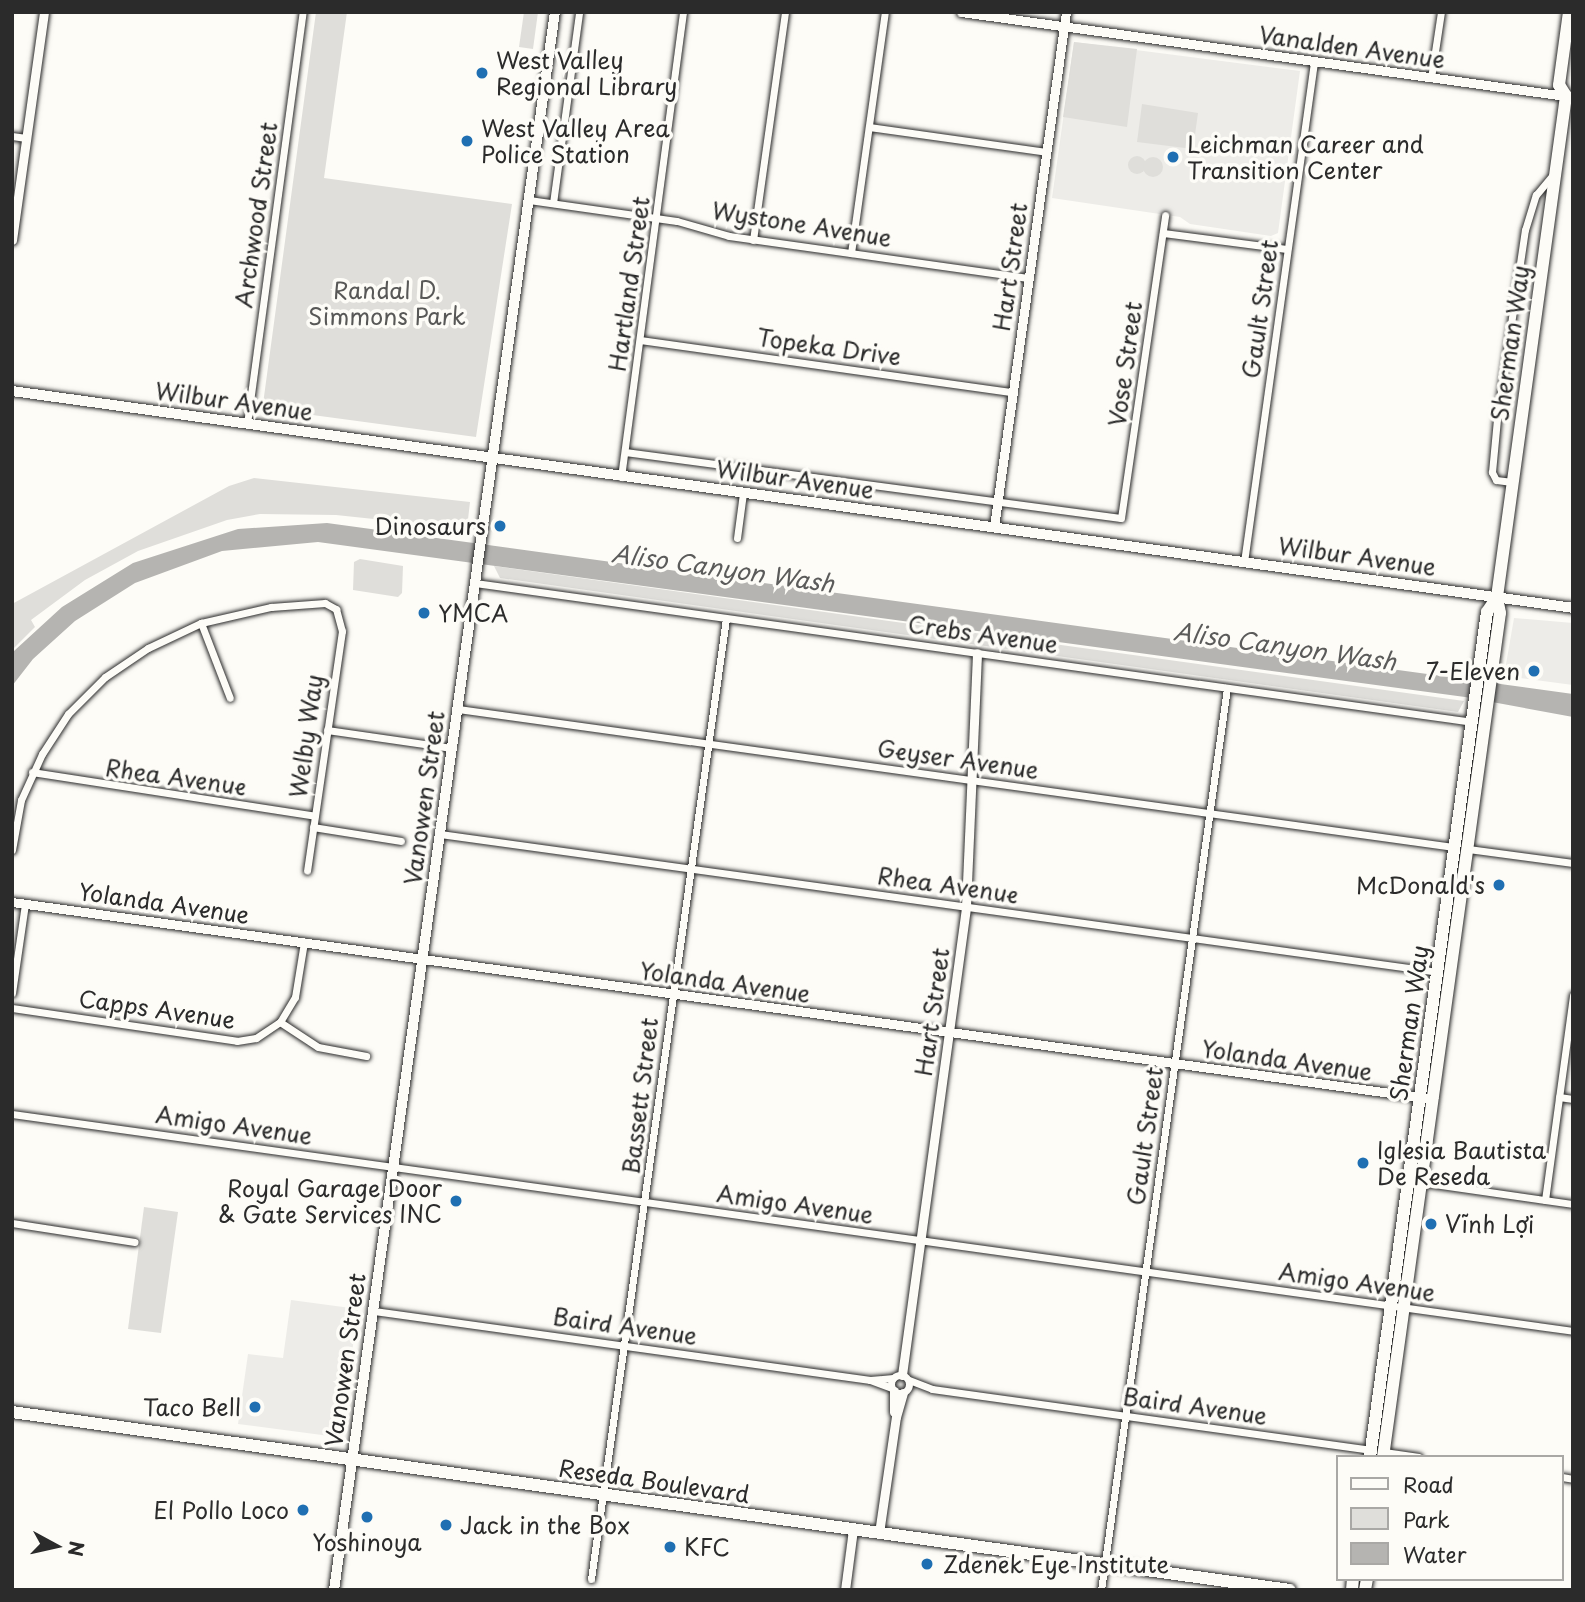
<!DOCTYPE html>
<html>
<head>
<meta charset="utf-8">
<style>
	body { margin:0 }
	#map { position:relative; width:1585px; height:1602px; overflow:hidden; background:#fdfcf7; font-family:"Playpen Sans",sans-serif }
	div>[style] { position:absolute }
	.built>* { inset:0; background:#edece8 }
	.green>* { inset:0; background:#dfdeda }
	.round { border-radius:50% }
	.water>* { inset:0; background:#b5b4b1 }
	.roads { filter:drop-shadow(0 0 2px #2b2b2b) drop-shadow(0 0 2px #2b2b2b) }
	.minor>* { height:7px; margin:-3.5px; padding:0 3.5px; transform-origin:3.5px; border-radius:3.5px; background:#fdfcf7 }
	.minor>.ring { margin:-3.5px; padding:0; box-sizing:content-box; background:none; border:7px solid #fdfcf7; border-radius:50% }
	.tertiary>* { height:9px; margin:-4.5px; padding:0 4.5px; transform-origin:4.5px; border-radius:4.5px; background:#fdfcf7 }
	.secondary>* { height:10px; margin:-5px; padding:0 5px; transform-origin:5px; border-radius:5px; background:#fdfcf7 }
	.primary>* { height:12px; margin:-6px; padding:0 6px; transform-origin:6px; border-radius:6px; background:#fdfcf7 }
	.dots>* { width:19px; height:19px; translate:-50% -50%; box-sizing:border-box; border:4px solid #fdfcf7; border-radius:50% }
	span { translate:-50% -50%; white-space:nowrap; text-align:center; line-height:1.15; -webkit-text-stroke:7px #fdfcf7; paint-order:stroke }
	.street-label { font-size:23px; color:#2b2b2b }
	.poi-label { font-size:23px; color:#2b2b2b }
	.left { translate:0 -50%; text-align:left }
	.right { translate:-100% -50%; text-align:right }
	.park-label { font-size:23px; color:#585857 }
	.water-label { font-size:24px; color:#5b5b5a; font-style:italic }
	.frame { position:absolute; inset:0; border:14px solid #2b2b2b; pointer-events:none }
	.legend { position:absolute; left:1336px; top:1455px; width:228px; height:126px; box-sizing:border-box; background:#fdfcf7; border:2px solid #a9a8a5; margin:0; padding:9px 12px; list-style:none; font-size:21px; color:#2b2b2b }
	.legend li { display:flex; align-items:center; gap:14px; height:35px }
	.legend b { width:35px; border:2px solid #a9a8a5 }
	.north { position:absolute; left:21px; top:1511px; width:70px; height:70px; -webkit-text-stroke:5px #fdfcf7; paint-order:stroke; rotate:98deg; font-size:19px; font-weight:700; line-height:28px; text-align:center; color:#2b2b2b }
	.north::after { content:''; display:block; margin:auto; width:24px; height:32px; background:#2b2b2b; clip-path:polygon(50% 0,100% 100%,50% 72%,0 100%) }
</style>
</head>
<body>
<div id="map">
	<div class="built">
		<div style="clip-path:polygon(1074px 42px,1300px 71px,1278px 233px,1271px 236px,1190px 224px,1180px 217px,1052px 198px)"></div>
		<div style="clip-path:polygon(1514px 618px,1573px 623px,1573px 685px,1504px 676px)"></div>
		<div style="clip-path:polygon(291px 1300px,358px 1309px,341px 1433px,337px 1437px,238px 1424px,248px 1354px,283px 1358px)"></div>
	</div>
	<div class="green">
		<div style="clip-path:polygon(316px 12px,347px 12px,324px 178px,512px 204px,476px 437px,268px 409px,263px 404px)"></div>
		<div style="clip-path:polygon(524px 12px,538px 12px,533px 49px,519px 47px)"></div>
		<div style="clip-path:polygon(1074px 42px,1137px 49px,1127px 127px,1063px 117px)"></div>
		<div style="clip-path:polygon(1142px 104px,1198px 113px,1193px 149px,1137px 142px)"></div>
		<div class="round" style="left:1128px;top:156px;width:18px;height:18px"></div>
		<div class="round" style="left:1143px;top:157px;width:20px;height:20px"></div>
		<div style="clip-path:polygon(254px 478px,470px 502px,466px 537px,439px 534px,440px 526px,336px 515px,260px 514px,227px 520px,138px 551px,85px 580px,31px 620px,35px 627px,12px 650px,12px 604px,229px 486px)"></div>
		<div style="clip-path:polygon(360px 559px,403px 566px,402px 593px,398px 597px,353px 590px,354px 562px)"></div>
		<div style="clip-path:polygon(494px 566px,1464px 701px,1458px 712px,500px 578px)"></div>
		<div style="clip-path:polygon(144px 1207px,178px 1212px,161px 1333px,128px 1329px)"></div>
	</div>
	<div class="water">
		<div style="clip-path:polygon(327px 523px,1573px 694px,1573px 717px,1465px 697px,318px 542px,222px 551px,135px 583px,75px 621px,33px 659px,12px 686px,14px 651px,62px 607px,133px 563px,238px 529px)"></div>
	</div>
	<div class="roads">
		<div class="minor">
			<div style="left:1431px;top:78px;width:67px;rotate:-81.4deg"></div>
			<div style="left:869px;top:127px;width:179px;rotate:8deg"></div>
			<div style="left:12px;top:136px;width:14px;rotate:8deg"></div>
			<div style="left:529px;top:200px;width:149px;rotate:8.1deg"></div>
			<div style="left:677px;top:221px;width:54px;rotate:16.1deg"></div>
			<div style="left:729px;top:236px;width:302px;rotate:8deg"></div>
			<div style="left:553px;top:203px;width:193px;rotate:-82.2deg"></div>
			<div style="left:1163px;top:233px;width:125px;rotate:7.4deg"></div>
			<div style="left:753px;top:240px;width:230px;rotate:-82deg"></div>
			<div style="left:851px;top:253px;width:243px;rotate:-82deg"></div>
			<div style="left:640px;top:340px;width:376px;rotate:8deg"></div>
			<div style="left:247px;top:424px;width:416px;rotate:-82.3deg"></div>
			<div style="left:625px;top:452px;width:500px;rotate:7.58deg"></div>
			<div style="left:1121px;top:518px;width:306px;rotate:-81.7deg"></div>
			<div style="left:621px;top:477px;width:469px;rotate:-82.4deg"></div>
			<div style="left:1512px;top:482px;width:16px;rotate:-173deg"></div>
			<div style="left:1496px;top:480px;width:9px;rotate:-117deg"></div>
			<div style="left:1492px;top:472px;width:53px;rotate:-84.6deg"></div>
			<div style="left:1497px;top:419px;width:191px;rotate:-81.6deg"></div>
			<div style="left:1525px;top:230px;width:37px;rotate:-73deg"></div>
			<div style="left:1536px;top:195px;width:25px;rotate:-50deg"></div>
			<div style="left:737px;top:538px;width:45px;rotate:-82.4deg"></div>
			<div style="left:1244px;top:562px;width:505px;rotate:-82.03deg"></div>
			<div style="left:475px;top:583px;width:1008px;rotate:7.93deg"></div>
			<div style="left:201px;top:623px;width:80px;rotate:68.9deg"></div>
			<div style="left:458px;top:709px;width:1006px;rotate:7.89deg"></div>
			<div style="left:327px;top:730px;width:126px;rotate:8.2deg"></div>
			<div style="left:32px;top:772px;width:286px;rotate:8.8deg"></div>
			<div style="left:313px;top:827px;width:89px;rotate:9deg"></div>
			<div style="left:440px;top:834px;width:1007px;rotate:7.87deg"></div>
			<div style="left:1468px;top:849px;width:106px;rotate:7.6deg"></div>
			<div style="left:12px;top:850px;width:51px;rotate:-79.8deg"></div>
			<div style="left:21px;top:800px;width:51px;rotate:-65.5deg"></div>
			<div style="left:42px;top:754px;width:48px;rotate:-57deg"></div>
			<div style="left:68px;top:714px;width:52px;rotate:-45deg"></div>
			<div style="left:105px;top:677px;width:52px;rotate:-34deg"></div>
			<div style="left:148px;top:648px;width:59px;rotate:-25.3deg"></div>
			<div style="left:201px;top:623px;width:72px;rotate:-12.9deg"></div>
			<div style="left:271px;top:607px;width:54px;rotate:-4.2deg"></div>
			<div style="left:325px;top:603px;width:13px;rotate:29deg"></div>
			<div style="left:336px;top:609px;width:23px;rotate:75deg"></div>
			<div style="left:342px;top:631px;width:242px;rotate:98.3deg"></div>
			<div style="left:12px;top:993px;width:90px;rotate:-81.7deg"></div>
			<div style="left:12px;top:1008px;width:227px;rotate:8.3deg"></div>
			<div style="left:237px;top:1041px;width:19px;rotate:-9deg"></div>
			<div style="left:256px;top:1038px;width:29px;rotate:-34deg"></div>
			<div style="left:280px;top:1022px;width:45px;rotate:33.3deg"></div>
			<div style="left:318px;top:1047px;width:49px;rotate:10.6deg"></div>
			<div style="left:280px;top:1022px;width:29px;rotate:-59deg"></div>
			<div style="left:295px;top:997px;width:56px;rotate:-80.7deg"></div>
			<div style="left:1559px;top:1097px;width:14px;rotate:8deg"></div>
			<div style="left:12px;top:1114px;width:1576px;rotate:7.91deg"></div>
			<div style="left:1420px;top:1182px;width:155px;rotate:8.2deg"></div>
			<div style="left:1545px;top:1200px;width:207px;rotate:-82.2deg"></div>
			<div style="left:12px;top:1223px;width:124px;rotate:8.8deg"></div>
			<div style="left:374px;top:1311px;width:501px;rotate:7.92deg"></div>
			<div style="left:870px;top:1380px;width:23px;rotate:-5deg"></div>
			<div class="ring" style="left:891px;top:1375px;width:11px;height:11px"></div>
			<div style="left:870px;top:1380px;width:23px;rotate:20deg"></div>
			<div style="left:909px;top:1380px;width:25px;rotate:21deg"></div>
			<div style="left:932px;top:1389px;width:442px;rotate:7.9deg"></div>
			<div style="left:1384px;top:1452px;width:35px;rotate:8deg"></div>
			<div style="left:1562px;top:1477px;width:11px;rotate:10deg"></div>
			<div style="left:591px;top:1579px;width:970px;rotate:-82deg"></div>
			<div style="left:1101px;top:1590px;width:911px;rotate:-82.05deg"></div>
		</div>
		<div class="tertiary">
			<div style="left:961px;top:12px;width:618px;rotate:7.91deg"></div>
			<div style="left:12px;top:240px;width:230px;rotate:-82deg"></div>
			<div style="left:994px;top:527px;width:520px;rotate:-82.04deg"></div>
			<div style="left:12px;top:902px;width:1435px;rotate:7.89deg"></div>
			<div style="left:902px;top:1375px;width:473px;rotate:-82.2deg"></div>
			<div style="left:966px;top:906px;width:253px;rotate:-87.5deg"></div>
			<div style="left:894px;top:1391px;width:21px;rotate:90deg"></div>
			<div style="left:879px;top:1533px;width:117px;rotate:-81.7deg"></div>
			<div style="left:896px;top:1417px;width:25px;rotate:-74deg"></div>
			<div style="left:845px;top:1590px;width:62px;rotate:-82.5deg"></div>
		</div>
		<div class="secondary">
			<div style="left:12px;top:391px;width:1576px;rotate:7.91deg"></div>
			<div style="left:334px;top:1590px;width:1593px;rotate:-82.03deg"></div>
		</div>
		<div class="primary">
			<div style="left:12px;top:1412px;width:1290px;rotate:7.93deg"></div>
			<div style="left:1370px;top:1457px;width:853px;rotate:-82.12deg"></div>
			<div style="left:1487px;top:612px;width:18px;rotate:-56deg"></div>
			<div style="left:1383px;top:1457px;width:852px;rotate:-82.11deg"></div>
			<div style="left:1500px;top:613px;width:16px;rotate:-101deg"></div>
			<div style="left:1497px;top:597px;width:506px;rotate:-82.16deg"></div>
			<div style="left:1566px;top:96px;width:13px;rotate:-122deg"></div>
			<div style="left:1559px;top:85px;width:74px;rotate:-82.2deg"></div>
			<div style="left:1352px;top:1590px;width:11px;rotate:-85deg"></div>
			<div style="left:1365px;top:1590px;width:11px;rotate:-80deg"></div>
		</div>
	</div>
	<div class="dots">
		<div style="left:482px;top:73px;background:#1f6fb2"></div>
		<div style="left:467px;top:141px;background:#1f6fb2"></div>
		<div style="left:1173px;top:157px;background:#1f6fb2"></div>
		<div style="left:500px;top:526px;background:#1f6fb2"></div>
		<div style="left:424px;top:613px;background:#1f6fb2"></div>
		<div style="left:1534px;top:671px;background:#1f6fb2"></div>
		<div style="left:1499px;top:885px;background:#1f6fb2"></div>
		<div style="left:1363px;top:1163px;background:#1f6fb2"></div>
		<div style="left:456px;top:1201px;background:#1f6fb2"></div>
		<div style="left:1431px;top:1224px;background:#1f6fb2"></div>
		<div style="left:255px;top:1407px;background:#1f6fb2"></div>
		<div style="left:303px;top:1510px;background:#1f6fb2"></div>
		<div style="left:367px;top:1517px;background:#1f6fb2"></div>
		<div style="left:446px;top:1525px;background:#1f6fb2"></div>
		<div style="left:670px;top:1547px;background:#1f6fb2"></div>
		<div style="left:927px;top:1564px;background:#1f6fb2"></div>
	</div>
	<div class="street-label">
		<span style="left:1352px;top:47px;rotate:8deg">Vanalden Avenue</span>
		<span style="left:256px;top:215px;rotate:-82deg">Archwood Street</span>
		<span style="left:802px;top:224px;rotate:9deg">Wystone Avenue</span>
		<span style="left:1010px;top:267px;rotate:-82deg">Hart Street</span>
		<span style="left:629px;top:284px;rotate:-82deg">Hartland Street</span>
		<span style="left:1260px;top:309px;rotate:-82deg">Gault Street</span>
		<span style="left:1510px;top:343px;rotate:-82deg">Sherman Way</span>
		<span style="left:829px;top:347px;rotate:8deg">Topeka Drive</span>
		<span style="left:1125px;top:364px;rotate:-82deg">Vose Street</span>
		<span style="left:234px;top:401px;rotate:8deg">Wilbur Avenue</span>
		<span style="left:795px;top:479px;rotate:8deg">Wilbur Avenue</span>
		<span style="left:1357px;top:556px;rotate:8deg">Wilbur Avenue</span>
		<span style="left:983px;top:634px;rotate:8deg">Crebs Avenue</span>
		<span style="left:306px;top:736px;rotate:-82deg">Welby Way</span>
		<span style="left:958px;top:759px;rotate:8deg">Geyser Avenue</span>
		<span style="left:176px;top:777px;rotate:8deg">Rhea Avenue</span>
		<span style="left:424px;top:798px;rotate:-82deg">Vanowen Street</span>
		<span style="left:948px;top:885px;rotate:8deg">Rhea Avenue</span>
		<span style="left:164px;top:903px;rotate:8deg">Yolanda Avenue</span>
		<span style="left:725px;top:982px;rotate:8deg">Yolanda Avenue</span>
		<span style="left:157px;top:1009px;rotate:8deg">Capps Avenue</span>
		<span style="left:932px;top:1012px;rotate:-82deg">Hart Street</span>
		<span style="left:1409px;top:1023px;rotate:-82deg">Sherman Way</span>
		<span style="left:1287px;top:1060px;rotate:8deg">Yolanda Avenue</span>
		<span style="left:640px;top:1096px;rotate:-83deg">Bassett Street</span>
		<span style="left:234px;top:1125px;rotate:8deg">Amigo Avenue</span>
		<span style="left:1145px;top:1136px;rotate:-82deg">Gault Street</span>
		<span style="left:795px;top:1204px;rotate:8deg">Amigo Avenue</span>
		<span style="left:1357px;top:1282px;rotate:8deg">Amigo Avenue</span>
		<span style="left:625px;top:1326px;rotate:8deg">Baird Avenue</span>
		<span style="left:345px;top:1360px;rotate:-82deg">Vanowen Street</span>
		<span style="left:1195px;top:1406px;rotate:8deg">Baird Avenue</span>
		<span style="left:654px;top:1481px;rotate:8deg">Reseda Boulevard</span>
	</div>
	<div class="poi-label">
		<span class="left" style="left:496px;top:73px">West Valley<br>Regional Library</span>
		<span class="left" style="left:481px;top:141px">West Valley Area<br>Police Station</span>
		<span class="left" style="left:1187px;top:157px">Leichman Career and<br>Transition Center</span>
		<span class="right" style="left:486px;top:526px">Dinosaurs</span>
		<span class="left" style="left:438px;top:613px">YMCA</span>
		<span class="right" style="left:1520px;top:671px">7-Eleven</span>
		<span class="right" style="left:1485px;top:885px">McDonald's</span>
		<span class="left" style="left:1377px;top:1163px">Iglesia Bautista<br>De Reseda</span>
		<span class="right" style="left:442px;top:1201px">Royal Garage Door<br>&amp; Gate Services INC</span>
		<span class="left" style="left:1445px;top:1224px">Vĩnh Lợi</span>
		<span class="right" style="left:241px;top:1407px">Taco Bell</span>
		<span class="right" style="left:289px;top:1510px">El Pollo Loco</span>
		<span class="left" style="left:460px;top:1525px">Jack in the Box</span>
		<span style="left:367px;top:1542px">Yoshinoya</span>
		<span class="left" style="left:684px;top:1547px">KFC</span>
		<span class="left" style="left:943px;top:1564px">Zdenek Eye Institute</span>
	</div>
	<div class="park-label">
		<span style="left:387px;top:303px">Randal D.<br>Simmons Park</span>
	</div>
	<div class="water-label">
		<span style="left:723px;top:568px;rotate:8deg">Aliso Canyon Wash</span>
		<span style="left:1285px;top:646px;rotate:8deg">Aliso Canyon Wash</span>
	</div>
	<div class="frame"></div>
	<ul class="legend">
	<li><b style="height:9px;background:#fdfcf7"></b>Road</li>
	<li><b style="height:19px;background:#dfdeda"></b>Park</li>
	<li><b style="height:19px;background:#b5b4b1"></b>Water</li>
	</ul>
	<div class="north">N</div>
</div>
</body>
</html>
